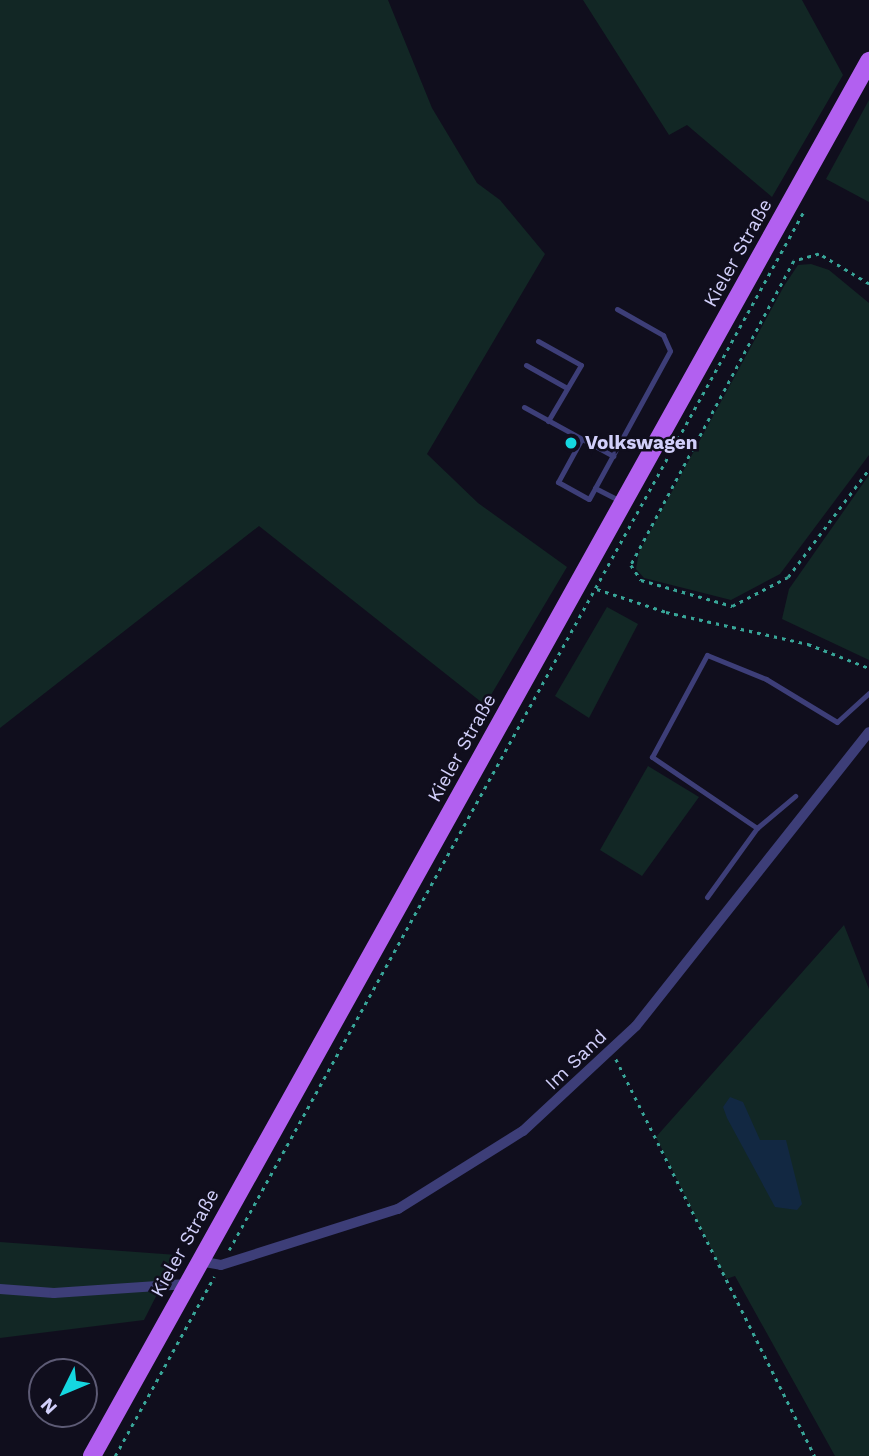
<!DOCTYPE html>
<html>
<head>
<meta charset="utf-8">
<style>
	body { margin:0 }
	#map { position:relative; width:869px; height:1456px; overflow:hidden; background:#100e1d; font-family:"Work Sans",sans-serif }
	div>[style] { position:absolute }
	.green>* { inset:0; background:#122725 }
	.water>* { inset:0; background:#122842 }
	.path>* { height:2.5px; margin-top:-1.25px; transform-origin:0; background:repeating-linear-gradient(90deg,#38a598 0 3.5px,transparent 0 8.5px) }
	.lane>* { height:5px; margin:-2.5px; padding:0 2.5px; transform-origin:2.5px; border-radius:2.5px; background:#3d3e78 }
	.street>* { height:10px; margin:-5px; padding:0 5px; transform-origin:5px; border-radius:5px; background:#3d3e78 }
	.primary>* { height:18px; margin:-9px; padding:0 9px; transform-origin:9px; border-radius:9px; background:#b260f0 }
	.dots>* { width:19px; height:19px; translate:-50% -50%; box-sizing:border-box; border:4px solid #100e1d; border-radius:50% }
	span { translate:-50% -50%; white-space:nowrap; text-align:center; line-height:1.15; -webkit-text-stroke:5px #100e1d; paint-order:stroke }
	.street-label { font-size:19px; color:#d1cffa }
	.poi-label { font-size:19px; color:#d1cffa; font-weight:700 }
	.left { translate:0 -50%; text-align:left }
	.north { position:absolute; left:28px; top:1358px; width:70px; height:70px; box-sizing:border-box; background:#100e1d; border:2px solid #5d5b75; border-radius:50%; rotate:227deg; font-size:19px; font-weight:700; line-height:28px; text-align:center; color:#d1cffa }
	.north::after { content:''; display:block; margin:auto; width:24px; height:32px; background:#15d7e0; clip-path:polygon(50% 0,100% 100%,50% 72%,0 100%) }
</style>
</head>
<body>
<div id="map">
	<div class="green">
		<div style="clip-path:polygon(0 0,388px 0,432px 108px,477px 183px,500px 200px,545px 254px,427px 454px,478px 503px,567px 567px,485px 705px,259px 526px,0 728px)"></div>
		<div style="clip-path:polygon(583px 0,802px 0,843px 75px,772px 197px,687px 125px,669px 135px)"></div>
		<div style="clip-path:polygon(869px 100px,869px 202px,826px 179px)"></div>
		<div style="clip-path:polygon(811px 264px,829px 270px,869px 303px,869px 455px,780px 574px,731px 600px,644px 578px,636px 569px,639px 552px,784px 286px,798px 265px)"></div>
		<div style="clip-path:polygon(869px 475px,869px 660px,782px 619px,789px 589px)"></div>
		<div style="clip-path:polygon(607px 607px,638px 624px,589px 718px,555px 696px)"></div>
		<div style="clip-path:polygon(648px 766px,699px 797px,642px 876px,600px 850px)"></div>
		<div style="clip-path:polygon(844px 925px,869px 989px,869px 1456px,835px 1456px,735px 1276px,726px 1279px,656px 1137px)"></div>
		<div style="clip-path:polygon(0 1242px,177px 1255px,144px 1320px,0 1338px)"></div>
	</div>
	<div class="water">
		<div style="clip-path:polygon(730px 1097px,743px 1102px,760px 1140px,786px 1140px,802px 1204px,797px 1210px,775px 1207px,727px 1118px,723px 1107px)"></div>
	</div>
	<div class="path">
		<div style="left:869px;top:284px;width:58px;rotate:-149deg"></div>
		<div style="left:819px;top:254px;width:26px;rotate:164deg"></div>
		<div style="left:794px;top:261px;width:345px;rotate:118.2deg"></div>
		<div style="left:631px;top:565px;width:18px;rotate:56deg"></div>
		<div style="left:641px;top:580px;width:95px;rotate:15.9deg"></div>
		<div style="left:732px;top:606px;width:63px;rotate:-27.4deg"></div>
		<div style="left:788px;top:577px;width:135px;rotate:-53.1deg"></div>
		<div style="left:597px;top:589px;width:73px;rotate:18.4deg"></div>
		<div style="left:666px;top:612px;width:146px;rotate:12.7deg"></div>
		<div style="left:808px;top:644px;width:66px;rotate:21.5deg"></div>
		<div style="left:616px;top:1059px;width:444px;rotate:63.4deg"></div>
		<div style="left:229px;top:1250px;width:1187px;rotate:-61.04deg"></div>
		<div style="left:115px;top:1456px;width:205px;rotate:-61.1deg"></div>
	</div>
	<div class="lane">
		<div style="left:617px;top:309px;width:53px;rotate:29.5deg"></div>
		<div style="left:663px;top:335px;width:17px;rotate:66deg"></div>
		<div style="left:670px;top:351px;width:156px;rotate:118.7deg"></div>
		<div style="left:595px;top:488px;width:28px;rotate:27deg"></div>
		<div style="left:538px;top:341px;width:49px;rotate:29.2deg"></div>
		<div style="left:581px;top:365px;width:65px;rotate:120.5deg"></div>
		<div style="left:526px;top:365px;width:47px;rotate:29.3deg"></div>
		<div style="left:524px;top:407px;width:102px;rotate:28.8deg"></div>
		<div style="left:581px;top:440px;width:48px;rotate:118.7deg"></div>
		<div style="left:558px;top:482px;width:35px;rotate:29deg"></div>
		<div style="left:589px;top:499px;width:13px;rotate:-61deg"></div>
		<div style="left:757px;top:828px;width:50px;rotate:-40.1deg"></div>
		<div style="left:707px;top:897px;width:85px;rotate:-54.1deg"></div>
		<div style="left:757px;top:828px;width:127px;rotate:-145.9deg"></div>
		<div style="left:652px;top:757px;width:116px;rotate:-61.7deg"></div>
		<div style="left:707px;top:655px;width:64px;rotate:22.1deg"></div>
		<div style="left:766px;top:679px;width:83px;rotate:31.2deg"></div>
		<div style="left:837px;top:722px;width:43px;rotate:-42.2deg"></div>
	</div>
	<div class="street">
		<div style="left:199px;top:1261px;width:22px;rotate:10deg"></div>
		<div style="left:221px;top:1265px;width:186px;rotate:-17.6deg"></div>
		<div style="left:398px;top:1209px;width:147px;rotate:-32deg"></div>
		<div style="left:523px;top:1131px;width:154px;rotate:-42.9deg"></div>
		<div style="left:636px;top:1026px;width:375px;rotate:-51.6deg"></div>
		<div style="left:0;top:1289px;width:54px;rotate:4.2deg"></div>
		<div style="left:54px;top:1293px;width:133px;rotate:-3.9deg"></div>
	</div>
	<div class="primary">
		<div style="left:92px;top:1456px;width:1597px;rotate:-60.88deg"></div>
	</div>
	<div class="dots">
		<div style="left:571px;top:443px;background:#15d7e0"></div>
	</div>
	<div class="street-label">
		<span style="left:738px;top:253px;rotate:-61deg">Kieler Straße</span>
		<span style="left:462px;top:748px;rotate:-61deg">Kieler Straße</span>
		<span style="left:576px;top:1060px;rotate:-44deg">Im Sand</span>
		<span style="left:185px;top:1243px;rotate:-61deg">Kieler Straße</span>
	</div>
	<div class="poi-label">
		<span class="left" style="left:585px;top:443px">Volkswagen</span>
	</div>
	<div class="north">N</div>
</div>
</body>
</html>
